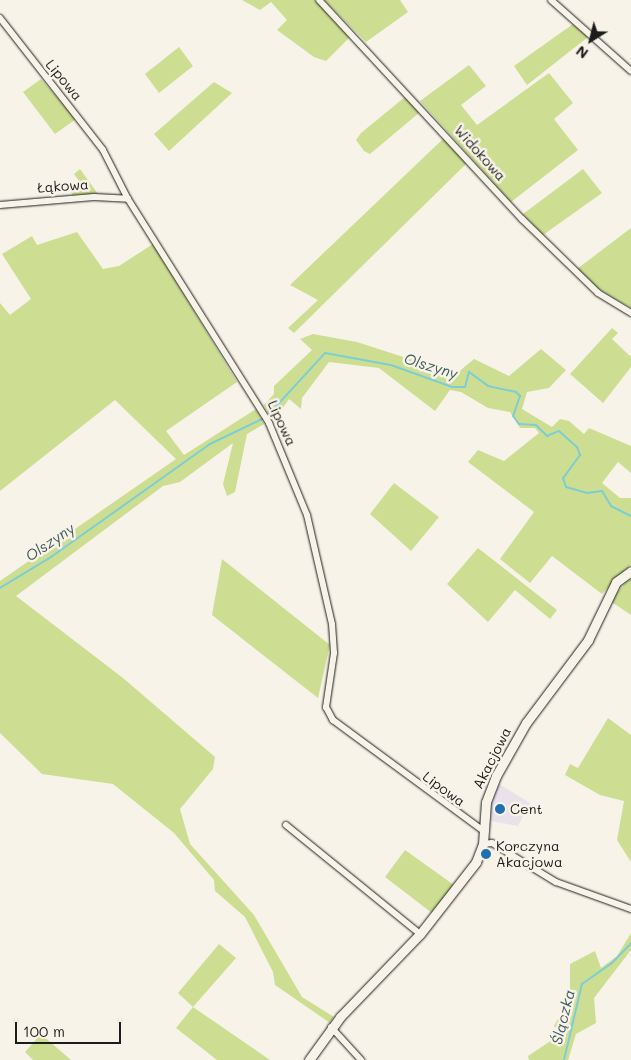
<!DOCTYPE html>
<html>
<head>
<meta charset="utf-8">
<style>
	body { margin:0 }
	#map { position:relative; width:631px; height:1060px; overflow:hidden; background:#f7f3e8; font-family:Mali,sans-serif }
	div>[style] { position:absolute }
	.built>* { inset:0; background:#e9e2ea }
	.green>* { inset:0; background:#cdde92 }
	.stream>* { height:2px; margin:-1px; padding:0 1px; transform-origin:1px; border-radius:1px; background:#7dced3 }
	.roads { filter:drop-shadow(0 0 1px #1c1c1c) drop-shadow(0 0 1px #1c1c1c) }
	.street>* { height:6px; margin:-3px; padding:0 3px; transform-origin:3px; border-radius:3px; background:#f7f3e8 }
	.secondary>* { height:9px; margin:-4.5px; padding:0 4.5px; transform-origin:4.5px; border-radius:4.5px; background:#f7f3e8 }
	.dots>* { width:14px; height:14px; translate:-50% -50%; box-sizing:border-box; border:2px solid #f7f3e8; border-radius:50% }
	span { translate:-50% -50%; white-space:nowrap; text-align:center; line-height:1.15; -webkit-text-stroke:5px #f7f3e8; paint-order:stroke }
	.street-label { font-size:14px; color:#1c1c1c }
	.poi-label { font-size:14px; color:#1c1c1c }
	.left { translate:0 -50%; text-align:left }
	.water-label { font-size:15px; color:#3e5a5c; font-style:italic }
	.north { position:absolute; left:566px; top:15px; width:50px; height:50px; -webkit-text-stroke:4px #f7f3e8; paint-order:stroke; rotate:216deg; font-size:14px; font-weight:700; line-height:20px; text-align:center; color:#1c1c1c }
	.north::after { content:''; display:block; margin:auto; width:18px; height:22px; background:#1c1c1c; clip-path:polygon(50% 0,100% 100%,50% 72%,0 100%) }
	.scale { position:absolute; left:15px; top:1022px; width:106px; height:22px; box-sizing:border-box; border:2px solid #1c1c1c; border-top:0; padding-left:6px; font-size:15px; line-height:18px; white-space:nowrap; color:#1c1c1c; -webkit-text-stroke:4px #f7f3e8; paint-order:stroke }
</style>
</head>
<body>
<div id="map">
	<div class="built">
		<div style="clip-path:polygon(499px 784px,530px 803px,518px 826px,491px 821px,489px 802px)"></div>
	</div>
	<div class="green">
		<div style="clip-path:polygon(242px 0,315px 0,350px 37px,326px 61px,314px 57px,277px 30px,287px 20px,271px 2px,260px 10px)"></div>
		<div style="clip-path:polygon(324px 0,400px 0,408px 12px,366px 42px)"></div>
		<div style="clip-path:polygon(573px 24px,588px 37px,527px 85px,514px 66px)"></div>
		<div style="clip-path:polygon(179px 47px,193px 66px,159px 93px,145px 74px)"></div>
		<div style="clip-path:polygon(469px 65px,486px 86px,461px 105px,477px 125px,549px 73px,573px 103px,554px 119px,578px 150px,511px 202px,420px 101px)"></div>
		<div style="clip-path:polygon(41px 79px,76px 119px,55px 134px,23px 92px)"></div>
		<div style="clip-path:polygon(214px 82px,232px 93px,169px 151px,154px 134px)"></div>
		<div style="clip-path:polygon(405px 97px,420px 112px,370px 154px,364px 151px,356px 140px,361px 133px)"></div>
		<div style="clip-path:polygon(444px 138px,467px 163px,294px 333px,288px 328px,318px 300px,290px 285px)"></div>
		<div style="clip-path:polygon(80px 169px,98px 194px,72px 195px,71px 189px,82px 185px,74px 174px)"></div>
		<div style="clip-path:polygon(583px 169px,602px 193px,543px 235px,523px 214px)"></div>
		<div style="clip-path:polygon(631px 228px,631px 308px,597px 288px,577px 269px)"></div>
		<div style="clip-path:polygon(77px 232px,103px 269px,119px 266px,153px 244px,237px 382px,166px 431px,184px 455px,256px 409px,264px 424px,247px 434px,235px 492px,227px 496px,223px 484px,233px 443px,180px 482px,163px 486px,16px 596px,123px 678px,215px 757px,213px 769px,180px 809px,190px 844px,254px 915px,302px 997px,334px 1017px,330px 1023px,275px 985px,273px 972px,245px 917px,215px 891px,214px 880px,174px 833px,113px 784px,42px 774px,0 733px,0 581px,176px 459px,115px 400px,0 491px,0 303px,10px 315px,31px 299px,2px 254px,32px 236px,37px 245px)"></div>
		<div style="clip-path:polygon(612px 328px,618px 333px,612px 339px,631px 357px,631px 367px,603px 403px,570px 374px)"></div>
		<div style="clip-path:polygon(313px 334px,357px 342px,456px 374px,474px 359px,509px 376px,541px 349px,566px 370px,549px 388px,527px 392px,522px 409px,552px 427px,560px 419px,569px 421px,584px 434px,589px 428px,631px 446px,631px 473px,618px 462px,602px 483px,620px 498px,631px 498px,631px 564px,602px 594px,552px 556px,530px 583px,500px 559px,534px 512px,468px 462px,478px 450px,504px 461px,539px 433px,535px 428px,520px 428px,510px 412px,488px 408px,461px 392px,450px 390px,435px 411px,379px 368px,329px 362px,302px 398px,301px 409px,289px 399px,273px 422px,264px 405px,274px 394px,274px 386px,312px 350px,300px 339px)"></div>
		<div style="clip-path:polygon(394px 483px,439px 517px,411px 551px,370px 514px)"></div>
		<div style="clip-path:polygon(478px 548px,557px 610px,550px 619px,515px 590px,488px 622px,447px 584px)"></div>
		<div style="clip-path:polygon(222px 559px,330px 645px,318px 698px,212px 615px)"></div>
		<div style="clip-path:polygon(631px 576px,631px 615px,610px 601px)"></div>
		<div style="clip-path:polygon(608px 718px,631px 735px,631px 862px,617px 840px,624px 801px,600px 795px,565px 775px,570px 764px,578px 768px)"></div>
		<div style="clip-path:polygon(405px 850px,454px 885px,432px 913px,385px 877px)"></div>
		<div style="clip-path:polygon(631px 933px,631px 950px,594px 998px,596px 1023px,576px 1034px,568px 1060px,529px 1060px,528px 1056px,561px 1034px,554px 1026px,570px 998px,570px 964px,595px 951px,601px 968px,617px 956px)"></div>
		<div style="clip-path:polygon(219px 944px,236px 958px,193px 1007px,270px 1060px,217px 1060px,176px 1028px,193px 1007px,178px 993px)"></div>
		<div style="clip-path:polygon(41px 1034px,71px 1060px,33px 1060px,25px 1052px)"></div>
	</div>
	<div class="stream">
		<div style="left:269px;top:414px;width:83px;rotate:-47.4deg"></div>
		<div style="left:325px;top:353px;width:67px;rotate:10.3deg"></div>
		<div style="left:391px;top:365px;width:65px;rotate:19.8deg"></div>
		<div style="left:452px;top:387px;width:13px"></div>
		<div style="left:465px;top:387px;width:16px;rotate:-75deg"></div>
		<div style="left:469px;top:372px;width:24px;rotate:36deg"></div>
		<div style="left:488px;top:386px;width:29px;rotate:12deg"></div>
		<div style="left:516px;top:392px;width:6px;rotate:45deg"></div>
		<div style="left:520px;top:396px;width:21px;rotate:109deg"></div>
		<div style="left:513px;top:416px;width:10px;rotate:53deg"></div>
		<div style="left:519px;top:424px;width:17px;rotate:3deg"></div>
		<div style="left:536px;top:425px;width:16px;rotate:45deg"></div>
		<div style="left:547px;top:436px;width:13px;rotate:-23deg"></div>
		<div style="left:559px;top:431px;width:24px;rotate:42deg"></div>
		<div style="left:577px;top:447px;width:9px;rotate:69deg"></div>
		<div style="left:580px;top:455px;width:29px;rotate:126deg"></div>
		<div style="left:563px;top:478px;width:9px;rotate:72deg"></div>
		<div style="left:566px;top:487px;width:22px;rotate:16deg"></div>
		<div style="left:587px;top:493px;width:15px;rotate:-8deg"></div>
		<div style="left:602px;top:491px;width:17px;rotate:59deg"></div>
		<div style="left:611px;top:506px;width:22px;rotate:27deg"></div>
		<div style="left:0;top:588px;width:60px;rotate:-31.3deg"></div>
		<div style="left:51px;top:557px;width:195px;rotate:-35.4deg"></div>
		<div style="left:210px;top:444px;width:60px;rotate:-25.7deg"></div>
		<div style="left:564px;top:1060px;width:78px;rotate:-76.7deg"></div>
		<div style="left:582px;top:984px;width:35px;rotate:-35deg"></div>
		<div style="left:611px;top:964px;width:29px;rotate:-46deg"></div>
	</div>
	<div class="roads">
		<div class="street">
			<div style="left:319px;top:0;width:299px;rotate:47.2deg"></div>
			<div style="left:522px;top:219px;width:106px;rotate:44.2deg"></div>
			<div style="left:598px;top:293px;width:39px;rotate:31deg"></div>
			<div style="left:551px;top:0;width:107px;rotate:41.6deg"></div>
			<div style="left:0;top:18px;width:167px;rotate:52deg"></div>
			<div style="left:103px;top:150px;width:55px;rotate:63deg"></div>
			<div style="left:128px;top:199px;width:265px;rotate:57.8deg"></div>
			<div style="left:269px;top:423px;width:100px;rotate:67.6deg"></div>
			<div style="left:307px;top:515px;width:112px;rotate:77.1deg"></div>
			<div style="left:332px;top:624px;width:29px;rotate:86deg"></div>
			<div style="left:334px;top:653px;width:55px;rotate:98.4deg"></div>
			<div style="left:326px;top:707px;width:15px;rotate:62deg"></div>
			<div style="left:333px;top:720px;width:189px;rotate:36.4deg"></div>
			<div style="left:0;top:205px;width:94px;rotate:-4.9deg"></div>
			<div style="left:94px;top:197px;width:34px;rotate:3deg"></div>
			<div style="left:286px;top:825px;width:173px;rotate:39.1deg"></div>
			<div style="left:483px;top:844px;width:9px;rotate:-6deg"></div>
			<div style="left:492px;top:843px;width:75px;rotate:31.4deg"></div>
			<div style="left:556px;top:882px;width:80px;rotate:19.8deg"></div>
			<div style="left:331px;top:1027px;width:45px;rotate:47.7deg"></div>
		</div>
		<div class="secondary">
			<div style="left:309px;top:1060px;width:53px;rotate:-54.2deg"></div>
			<div style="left:340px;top:1017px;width:115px;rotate:-46.1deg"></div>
			<div style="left:420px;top:934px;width:91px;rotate:-52.1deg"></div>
			<div style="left:476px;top:862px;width:19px;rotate:-69deg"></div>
			<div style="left:483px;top:844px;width:42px;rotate:-85.9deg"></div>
			<div style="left:486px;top:802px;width:28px;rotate:-69deg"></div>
			<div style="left:496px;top:776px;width:61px;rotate:-60.5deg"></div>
			<div style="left:526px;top:723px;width:104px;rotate:-53.2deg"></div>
			<div style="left:588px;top:640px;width:64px;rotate:-64.2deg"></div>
			<div style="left:616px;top:582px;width:19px;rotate:-36deg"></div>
		</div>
	</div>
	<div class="dots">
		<div style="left:500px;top:809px;background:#1f6fb2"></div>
		<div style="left:486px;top:854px;background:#1f6fb2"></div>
	</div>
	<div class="street-label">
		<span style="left:64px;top:80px;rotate:50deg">Lipowa</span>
		<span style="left:480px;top:153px;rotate:48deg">Widokowa</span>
		<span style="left:63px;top:186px;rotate:-4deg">Łąkowa</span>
		<span style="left:282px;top:423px;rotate:65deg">Lipowa</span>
		<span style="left:492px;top:758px;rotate:-63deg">Akacjowa</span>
		<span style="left:444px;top:789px;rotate:36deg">Lipowa</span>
	</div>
	<div class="poi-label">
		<span class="left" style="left:510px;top:809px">Cent</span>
		<span class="left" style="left:496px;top:854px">Korczyna<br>Akacjowa</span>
	</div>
	<div class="water-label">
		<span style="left:431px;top:366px;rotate:17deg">Olszyny</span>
		<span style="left:50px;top:542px;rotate:-34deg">Olszyny</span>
		<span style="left:563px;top:1017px;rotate:-76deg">Ślączka</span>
	</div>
	<div class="north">N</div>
	<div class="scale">100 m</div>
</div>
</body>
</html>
